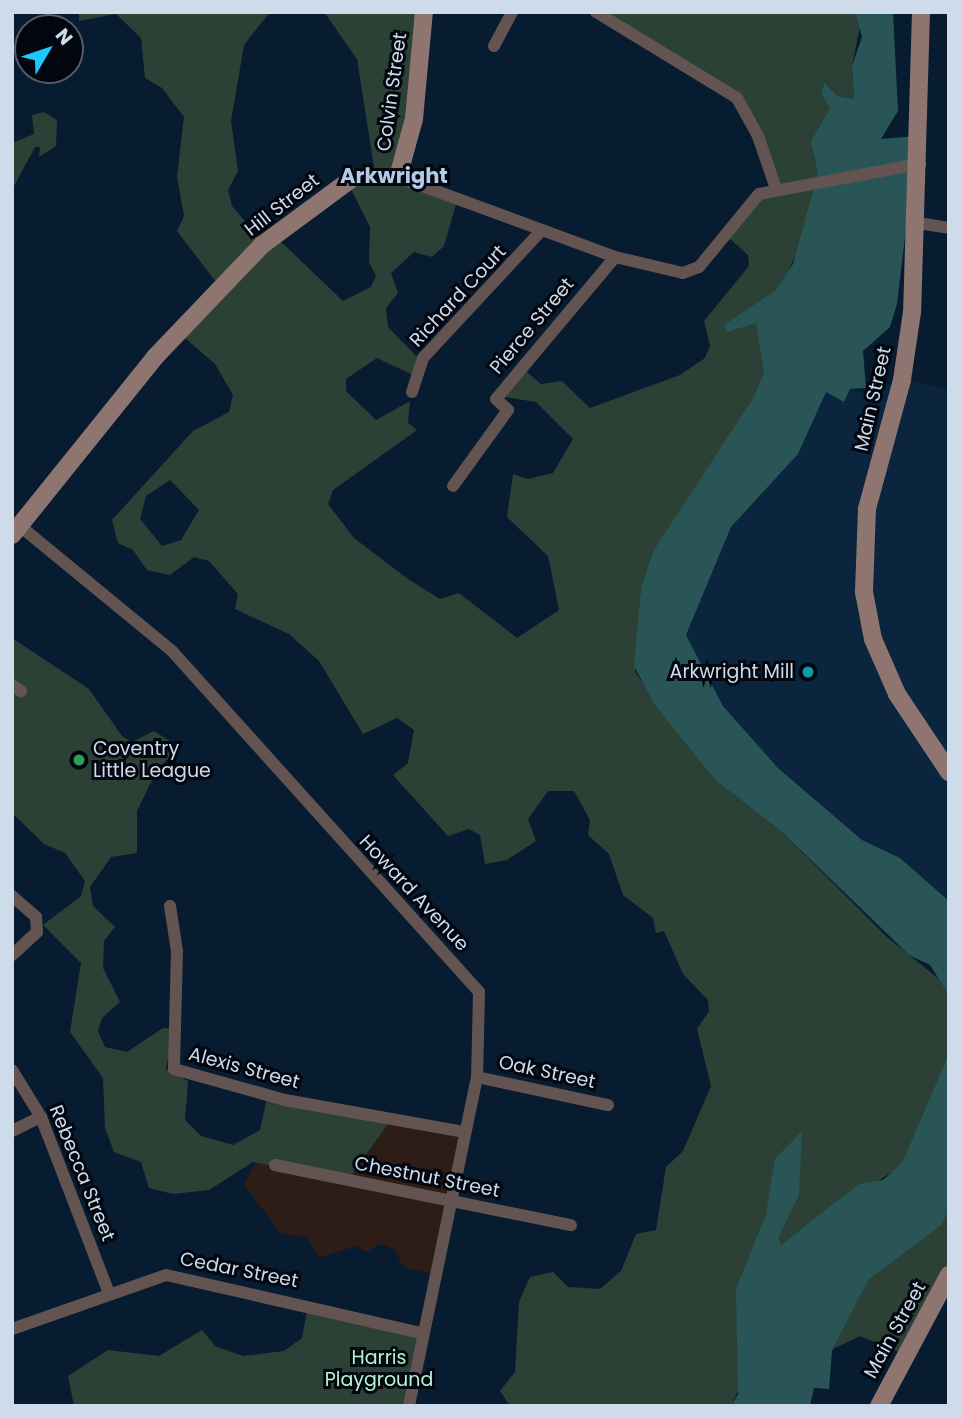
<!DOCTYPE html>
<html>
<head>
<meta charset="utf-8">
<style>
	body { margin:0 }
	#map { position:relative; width:961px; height:1418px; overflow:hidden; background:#071c31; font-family:Poppins,sans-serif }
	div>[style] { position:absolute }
	.commercial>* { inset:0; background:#2e1d17 }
	.built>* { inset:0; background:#0b253f }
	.green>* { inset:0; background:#2b4135 }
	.water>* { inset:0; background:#295556 }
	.street>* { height:12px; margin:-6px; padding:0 6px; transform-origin:6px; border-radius:6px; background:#645451 }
	.secondary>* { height:18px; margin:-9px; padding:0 9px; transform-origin:9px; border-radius:9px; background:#8f756f }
	.dots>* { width:19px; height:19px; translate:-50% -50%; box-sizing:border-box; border:4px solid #02060f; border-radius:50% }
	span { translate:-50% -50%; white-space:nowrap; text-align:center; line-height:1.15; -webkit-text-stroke:6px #02060f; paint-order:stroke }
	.street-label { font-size:19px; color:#cedbea }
	.poi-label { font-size:19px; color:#cedbea }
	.right { translate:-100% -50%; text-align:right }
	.left { translate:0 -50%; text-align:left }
	.park-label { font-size:19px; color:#b6f5d2 }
	.neighbourhood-label { font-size:21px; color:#b1cbe8; font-weight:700 }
	.frame { position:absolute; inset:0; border:14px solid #cedbea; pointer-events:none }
	.north { position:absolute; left:14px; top:14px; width:70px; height:70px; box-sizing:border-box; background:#02060f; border:2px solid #545b67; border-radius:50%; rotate:51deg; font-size:19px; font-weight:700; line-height:28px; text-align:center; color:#cedbea }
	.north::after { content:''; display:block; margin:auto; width:24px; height:32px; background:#1fc9fd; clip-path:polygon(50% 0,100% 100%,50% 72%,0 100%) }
</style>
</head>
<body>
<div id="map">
	<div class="commercial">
		<div style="clip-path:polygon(390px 1121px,465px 1132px,433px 1274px,403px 1267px,395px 1250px,380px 1244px,366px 1252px,356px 1246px,319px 1258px,307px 1238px,280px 1233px,244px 1184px,256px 1162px,350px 1172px)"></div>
	</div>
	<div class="built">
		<div style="clip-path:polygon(906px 379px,949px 391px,949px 901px,900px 858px,862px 840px,778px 768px,723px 706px,686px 635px,731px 527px,798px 454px,825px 392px,831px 385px,866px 393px)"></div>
	</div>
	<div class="green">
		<div style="clip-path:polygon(evenodd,79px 12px,270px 12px,244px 45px,231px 121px,238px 171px,228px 190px,232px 206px,264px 243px,275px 236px,343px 301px,371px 287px,376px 276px,369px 262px,370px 227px,349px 185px,375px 173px,357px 59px,324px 12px,425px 12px,400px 173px,457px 201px,444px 246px,432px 257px,414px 252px,391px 273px,398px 293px,386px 308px,388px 327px,420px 360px,417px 377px,377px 358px,346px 379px,346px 391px,376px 420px,410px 401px,408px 423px,417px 430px,333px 490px,328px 504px,354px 538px,408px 579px,440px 599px,459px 593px,517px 638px,559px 610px,548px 556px,507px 517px,513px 474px,528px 479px,553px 473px,573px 439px,536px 402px,505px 397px,521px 367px,541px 384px,562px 381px,590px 408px,680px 375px,705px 358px,710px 346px,704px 321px,749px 266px,748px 255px,729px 238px,743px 213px,775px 190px,737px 96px,598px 12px,855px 12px,861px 22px,852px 66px,854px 99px,838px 96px,824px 82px,821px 92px,830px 109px,810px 223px,783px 283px,754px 317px,764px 343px,764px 372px,755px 397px,653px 551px,641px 587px,635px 672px,716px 781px,781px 831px,887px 937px,949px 987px,949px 1053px,901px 1166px,762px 1257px,751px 1362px,731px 1406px,510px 1406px,500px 1391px,515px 1372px,519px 1302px,530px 1277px,553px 1272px,568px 1287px,600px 1289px,621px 1271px,636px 1234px,656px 1230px,666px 1167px,683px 1151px,711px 1086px,697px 1029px,709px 1011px,708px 1000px,683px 974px,664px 931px,656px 933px,653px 918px,623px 895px,609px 854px,588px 835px,590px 820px,574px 791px,548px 791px,528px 819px,536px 841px,507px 860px,485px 864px,480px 835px,469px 829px,448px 836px,393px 775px,408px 763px,414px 730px,397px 718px,363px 734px,319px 661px,289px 634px,235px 609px,238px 594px,209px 561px,194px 557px,170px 575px,147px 570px,133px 550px,118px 543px,112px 520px,193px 431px,229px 412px,233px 395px,215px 364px,179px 333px,219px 286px,177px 231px,184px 216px,177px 177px,184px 117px,162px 88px,145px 78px,141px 38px,116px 14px,79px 21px,79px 12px,170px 480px,199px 510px,181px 540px,162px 546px,140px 519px,146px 496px,170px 480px)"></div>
		<div style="clip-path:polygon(44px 112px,57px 120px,56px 146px,39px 157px,40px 147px,35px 147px,12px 190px,12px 143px,34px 134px,32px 115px)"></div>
		<div style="clip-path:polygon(12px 638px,89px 689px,122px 736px,132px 742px,154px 731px,181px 748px,158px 768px,137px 811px,137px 853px,111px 857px,90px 887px,93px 906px,115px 927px,104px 941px,103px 968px,120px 1002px,102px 1018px,98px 1031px,105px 1047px,127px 1052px,163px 1028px,174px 1029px,166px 1069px,188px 1081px,185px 1120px,201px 1136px,233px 1145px,260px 1130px,267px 1098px,390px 1121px,348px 1180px,253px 1162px,209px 1190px,173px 1194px,149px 1188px,141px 1162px,114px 1152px,105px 1128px,103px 1078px,70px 1032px,81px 963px,43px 925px,81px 896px,85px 881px,65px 853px,44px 844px,12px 813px)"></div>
		<div style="clip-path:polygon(949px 1203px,949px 1276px,904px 1354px,860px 1336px,833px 1349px,869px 1279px)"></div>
		<div style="clip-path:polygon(308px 1305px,422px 1333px,410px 1406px,74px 1406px,68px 1376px,108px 1350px,159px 1356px,202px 1330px,215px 1346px,243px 1356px,284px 1351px,302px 1338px)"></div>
	</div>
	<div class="water">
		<div style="clip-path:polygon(855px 12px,893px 12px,898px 111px,881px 139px,917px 136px,897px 304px,890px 327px,863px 351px,866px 388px,850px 389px,844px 402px,826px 392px,798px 454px,731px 527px,686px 635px,723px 706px,778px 768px,862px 840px,900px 858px,949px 901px,949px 995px,930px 965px,909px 955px,781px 831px,716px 781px,655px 705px,634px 666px,641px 587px,653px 551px,754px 397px,764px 372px,756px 323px,727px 332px,724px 325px,775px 291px,793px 264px,818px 173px,811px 141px,830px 109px,821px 93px,824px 82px,838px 96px,854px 99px,852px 66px,862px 37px)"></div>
		<div style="clip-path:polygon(949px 1053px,949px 1210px,941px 1225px,869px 1279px,832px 1351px,829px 1389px,814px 1388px,810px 1406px,731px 1406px,738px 1394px,736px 1289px,766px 1214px,775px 1159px,802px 1131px,799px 1195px,778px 1238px,781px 1245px,859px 1184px,883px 1180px,902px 1163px)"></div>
	</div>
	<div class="street">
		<div style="left:596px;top:12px;width:165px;rotate:31.4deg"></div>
		<div style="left:737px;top:98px;width:43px;rotate:61.1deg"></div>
		<div style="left:758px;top:136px;width:56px;rotate:71.2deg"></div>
		<div style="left:494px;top:46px;width:38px;rotate:-62deg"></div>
		<div style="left:398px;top:177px;width:231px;rotate:20.2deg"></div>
		<div style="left:615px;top:257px;width:70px;rotate:13.2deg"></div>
		<div style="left:683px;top:273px;width:17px;rotate:-21deg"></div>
		<div style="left:699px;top:267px;width:94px;rotate:-50.6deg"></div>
		<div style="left:759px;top:194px;width:164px;rotate:-10.6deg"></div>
		<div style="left:918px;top:223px;width:31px;rotate:9deg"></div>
		<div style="left:412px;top:392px;width:36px;rotate:-72deg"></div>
		<div style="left:423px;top:358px;width:173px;rotate:-47.1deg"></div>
		<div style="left:453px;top:486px;width:94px;rotate:-54.1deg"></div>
		<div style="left:508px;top:410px;width:16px;rotate:-137deg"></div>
		<div style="left:496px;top:399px;width:185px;rotate:-50deg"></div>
		<div style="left:20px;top:526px;width:197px;rotate:39.4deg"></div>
		<div style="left:172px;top:651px;width:459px;rotate:48deg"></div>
		<div style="left:479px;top:992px;width:85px;rotate:91.3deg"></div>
		<div style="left:477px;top:1077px;width:336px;rotate:101.7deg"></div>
		<div style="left:12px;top:685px;width:11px;rotate:34deg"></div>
		<div style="left:12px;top:896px;width:32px;rotate:41deg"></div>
		<div style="left:36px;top:917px;width:15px;rotate:86deg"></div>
		<div style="left:37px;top:932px;width:34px;rotate:137deg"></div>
		<div style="left:170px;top:906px;width:46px;rotate:81.2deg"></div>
		<div style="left:177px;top:951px;width:118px;rotate:91.5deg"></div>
		<div style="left:174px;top:1069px;width:115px;rotate:15.6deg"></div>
		<div style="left:285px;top:1100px;width:183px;rotate:10.1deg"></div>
		<div style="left:12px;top:1070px;width:55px;rotate:58.3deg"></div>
		<div style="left:41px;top:1117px;width:189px;rotate:68.9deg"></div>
		<div style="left:477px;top:1077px;width:134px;rotate:12.1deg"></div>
		<div style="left:12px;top:1131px;width:32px;rotate:-26deg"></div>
		<div style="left:275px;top:1165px;width:302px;rotate:11.5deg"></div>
		<div style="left:12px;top:1329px;width:163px;rotate:-19.3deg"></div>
		<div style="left:166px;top:1275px;width:262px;rotate:12.8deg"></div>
	</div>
	<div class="secondary">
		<div style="left:921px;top:12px;width:300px;rotate:91.7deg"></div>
		<div style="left:912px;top:312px;width:69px;rotate:98.4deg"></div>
		<div style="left:902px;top:380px;width:134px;rotate:105.2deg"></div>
		<div style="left:867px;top:509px;width:83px;rotate:92.1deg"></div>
		<div style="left:864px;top:592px;width:48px;rotate:79.2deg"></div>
		<div style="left:873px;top:639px;width:60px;rotate:66.4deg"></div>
		<div style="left:897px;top:694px;width:94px;rotate:56.3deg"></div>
		<div style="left:12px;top:535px;width:228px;rotate:-51.2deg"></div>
		<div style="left:155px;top:357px;width:155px;rotate:-46.3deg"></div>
		<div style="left:262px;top:245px;width:114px;rotate:-36.5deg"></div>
		<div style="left:354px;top:177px;width:44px"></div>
		<div style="left:398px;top:177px;width:60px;rotate:-74.6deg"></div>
		<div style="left:414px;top:119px;width:107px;rotate:-84.7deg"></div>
		<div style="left:879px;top:1406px;width:149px;rotate:-61.9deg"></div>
	</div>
	<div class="dots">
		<div style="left:808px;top:672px;background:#0f9aa8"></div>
		<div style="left:79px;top:760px;background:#2e9e5b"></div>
	</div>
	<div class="street-label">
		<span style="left:392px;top:92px;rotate:-82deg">Colvin Street</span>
		<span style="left:282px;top:205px;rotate:-38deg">Hill Street</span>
		<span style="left:458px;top:296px;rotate:-47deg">Richard Court</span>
		<span style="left:532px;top:326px;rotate:-50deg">Pierce Street</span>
		<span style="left:873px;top:399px;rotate:-77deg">Main Street</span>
		<span style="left:414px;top:893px;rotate:47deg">Howard Avenue</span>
		<span style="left:244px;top:1068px;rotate:15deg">Alexis Street</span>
		<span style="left:547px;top:1072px;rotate:12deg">Oak Street</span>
		<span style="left:82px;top:1173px;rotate:68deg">Rebecca Street</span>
		<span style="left:427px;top:1177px;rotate:11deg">Chestnut Street</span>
		<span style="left:239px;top:1270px;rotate:11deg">Cedar Street</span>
		<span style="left:895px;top:1330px;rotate:-61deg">Main Street</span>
	</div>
	<div class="poi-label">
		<span class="right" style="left:794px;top:672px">Arkwright Mill</span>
		<span class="left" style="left:93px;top:760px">Coventry<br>Little League</span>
	</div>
	<div class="park-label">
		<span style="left:379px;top:1369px">Harris<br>Playground</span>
	</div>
	<div class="neighbourhood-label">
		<span style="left:394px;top:176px">Arkwright</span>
	</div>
	<div class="frame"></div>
	<div class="north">N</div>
</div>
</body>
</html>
